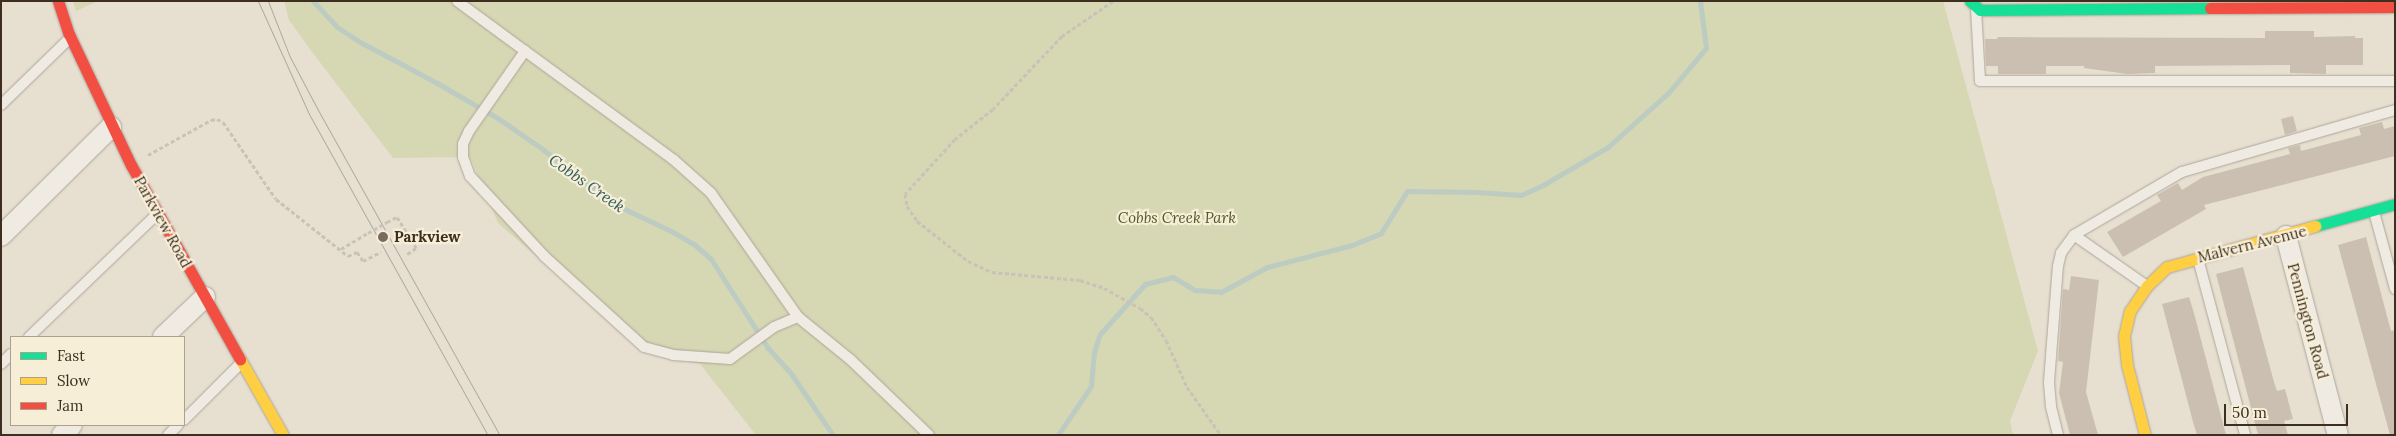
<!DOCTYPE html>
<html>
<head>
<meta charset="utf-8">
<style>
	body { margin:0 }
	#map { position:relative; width:2396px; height:436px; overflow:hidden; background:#e7e0d1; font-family:Lora,serif }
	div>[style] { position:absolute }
	.green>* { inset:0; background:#d6d7b3 }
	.stream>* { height:5px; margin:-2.5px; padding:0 2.5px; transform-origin:2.5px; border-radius:2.5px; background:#bcccc2 }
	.building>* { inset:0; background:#cbbfb2 }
	.path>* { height:3px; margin-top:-1.5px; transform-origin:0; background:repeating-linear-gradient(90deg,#c8c2b9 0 4px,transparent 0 6.5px) }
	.roads { filter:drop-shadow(0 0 1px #ada599) drop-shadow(0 0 1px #ada599) }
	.lane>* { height:10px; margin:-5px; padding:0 5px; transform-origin:5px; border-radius:5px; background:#efebe3 }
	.street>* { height:20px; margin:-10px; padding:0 10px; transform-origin:10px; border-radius:10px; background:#efebe3 }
	.fast>* { height:11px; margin:-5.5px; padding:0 5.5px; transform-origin:5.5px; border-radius:5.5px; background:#16e098 }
	.slow>* { height:11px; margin:-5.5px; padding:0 5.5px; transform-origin:5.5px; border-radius:5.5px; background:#ffcf43 }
	.jam>* { height:11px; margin:-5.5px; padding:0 5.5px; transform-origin:5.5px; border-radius:5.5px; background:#f24e42 }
	.tram>* { height:1px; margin:-0.5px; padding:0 0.5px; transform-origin:0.5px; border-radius:0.5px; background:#afaaa2 }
	.path-bridge>* { height:3px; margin-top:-1.5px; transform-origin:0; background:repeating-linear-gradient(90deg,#c8c2b9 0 4px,transparent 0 6.5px) }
	.dots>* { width:14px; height:14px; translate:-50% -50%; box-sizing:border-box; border:2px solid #f7eed8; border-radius:50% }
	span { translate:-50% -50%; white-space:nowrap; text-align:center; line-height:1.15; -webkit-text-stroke:4.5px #f7eed8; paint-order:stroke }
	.park-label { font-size:15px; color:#4d5a26; font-style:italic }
	.street-label { font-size:15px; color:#3d2e20 }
	.poi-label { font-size:15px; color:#3d2e20; font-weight:700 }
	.left { translate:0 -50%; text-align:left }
	.water-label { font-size:16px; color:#2f5d5a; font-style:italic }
	.frame { position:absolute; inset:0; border:2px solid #3d2e20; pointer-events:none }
	.legend { position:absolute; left:10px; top:336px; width:175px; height:90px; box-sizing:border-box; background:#f7eed8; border:1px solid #ada18e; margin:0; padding:6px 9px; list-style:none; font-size:15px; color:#3d2e20 }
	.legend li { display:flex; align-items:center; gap:10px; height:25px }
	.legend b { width:25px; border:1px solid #ada18e }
	.scale { position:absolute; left:2224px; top:404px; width:124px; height:22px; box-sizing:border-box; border:2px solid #3d2e20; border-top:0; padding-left:6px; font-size:15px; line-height:18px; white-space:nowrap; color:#3d2e20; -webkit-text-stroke:4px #f7eed8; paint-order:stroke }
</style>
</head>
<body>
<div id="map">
	<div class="green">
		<div style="clip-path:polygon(73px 1px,98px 1px,76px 11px)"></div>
		<div style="clip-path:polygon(284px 1px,1943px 1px,2038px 351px,2010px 421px,2013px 435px,756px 435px,700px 364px,648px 353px,498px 223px,470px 157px,393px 158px,309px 48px,289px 20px)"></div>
	</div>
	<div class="stream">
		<div style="left:313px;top:1px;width:35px;rotate:47deg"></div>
		<div style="left:337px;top:27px;width:30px;rotate:33deg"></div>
		<div style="left:362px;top:43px;width:85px;rotate:28.1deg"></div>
		<div style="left:437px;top:83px;width:72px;rotate:30.1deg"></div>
		<div style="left:499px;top:119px;width:51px;rotate:34.6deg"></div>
		<div style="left:541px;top:148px;width:90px;rotate:37.8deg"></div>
		<div style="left:612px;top:203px;width:65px;rotate:25.4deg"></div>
		<div style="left:671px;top:231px;width:28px;rotate:30deg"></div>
		<div style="left:695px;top:245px;width:21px;rotate:41deg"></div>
		<div style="left:711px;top:259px;width:106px;rotate:57.4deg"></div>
		<div style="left:768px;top:348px;width:36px;rotate:48deg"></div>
		<div style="left:792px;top:375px;width:73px;rotate:55.7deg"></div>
		<div style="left:1058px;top:435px;width:59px;rotate:-56deg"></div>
		<div style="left:1091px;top:386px;width:34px;rotate:-85deg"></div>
		<div style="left:1094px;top:352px;width:19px;rotate:-72deg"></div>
		<div style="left:1100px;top:334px;width:67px;rotate:-48deg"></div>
		<div style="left:1145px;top:284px;width:29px;rotate:-14deg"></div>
		<div style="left:1173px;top:277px;width:26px;rotate:31deg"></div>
		<div style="left:1195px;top:290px;width:26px;rotate:4deg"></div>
		<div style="left:1221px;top:292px;width:52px;rotate:-28.5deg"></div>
		<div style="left:1267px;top:267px;width:88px;rotate:-14.5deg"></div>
		<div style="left:1352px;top:245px;width:31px;rotate:-22deg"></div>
		<div style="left:1381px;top:233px;width:49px;rotate:-58.2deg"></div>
		<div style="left:1407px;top:191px;width:70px;rotate:0.8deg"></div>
		<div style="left:1477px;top:192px;width:44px;rotate:3.9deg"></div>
		<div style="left:1521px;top:195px;width:24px;rotate:-24deg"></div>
		<div style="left:1543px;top:185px;width:75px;rotate:-30.3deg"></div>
		<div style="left:1608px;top:147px;width:82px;rotate:-42deg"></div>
		<div style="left:1669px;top:92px;width:57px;rotate:-49.9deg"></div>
		<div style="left:1706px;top:48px;width:47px;rotate:-97.3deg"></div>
	</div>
	<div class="building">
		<div style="clip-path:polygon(2265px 31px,2314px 31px,2314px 37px,2355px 36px,2355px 38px,2363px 38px,2363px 65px,2326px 65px,2326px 74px,2290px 73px,2290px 65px,2155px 66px,2155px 73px,2127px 74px,2084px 68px,2084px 66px,2046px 66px,2046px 74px,1998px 74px,1998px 66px,1986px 66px,1985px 39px,1997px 39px,1998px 37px,2265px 38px)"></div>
		<div style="clip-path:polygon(2293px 116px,2297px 131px,2285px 135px,2281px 119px)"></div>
		<div style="clip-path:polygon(2382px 122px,2384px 129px,2395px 126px,2395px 156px,2204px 205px,2206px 209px,2123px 257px,2107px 232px,2161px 201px,2157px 195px,2178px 183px,2182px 190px,2203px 177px,2290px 154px,2288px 148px,2300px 145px,2301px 151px,2361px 135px,2359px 128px)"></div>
		<div style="clip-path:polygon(2366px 237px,2391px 331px,2395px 330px,2395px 435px,2390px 435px,2338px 245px)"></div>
		<div style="clip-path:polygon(2243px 267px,2274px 382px,2277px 391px,2285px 389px,2293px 419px,2284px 421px,2288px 435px,2258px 435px,2216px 274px)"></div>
		<div style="clip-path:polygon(2071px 276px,2099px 280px,2086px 392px,2098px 435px,2070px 435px,2059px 393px,2063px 362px,2058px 361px,2063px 289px,2069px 290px)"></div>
		<div style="clip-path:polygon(2189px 297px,2194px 313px,2226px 435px,2197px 435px,2193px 422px,2162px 304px)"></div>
	</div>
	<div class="path">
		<div style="left:1113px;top:1px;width:62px;rotate:145.5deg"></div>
		<div style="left:1062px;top:36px;width:100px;rotate:133.4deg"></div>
		<div style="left:993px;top:109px;width:48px;rotate:141.7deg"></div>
		<div style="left:955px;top:139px;width:74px;rotate:132.3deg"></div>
		<div style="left:905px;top:194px;width:12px;rotate:81deg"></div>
		<div style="left:907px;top:206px;width:18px;rotate:56deg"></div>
		<div style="left:917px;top:221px;width:65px;rotate:38.1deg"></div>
		<div style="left:968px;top:261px;width:26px;rotate:25deg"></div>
		<div style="left:992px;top:272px;width:88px;rotate:5.2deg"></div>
		<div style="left:1080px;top:280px;width:25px;rotate:18deg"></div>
		<div style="left:1104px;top:288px;width:41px;rotate:29.1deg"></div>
		<div style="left:1140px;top:308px;width:14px;rotate:39deg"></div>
		<div style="left:1151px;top:317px;width:27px;rotate:57deg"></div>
		<div style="left:1166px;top:340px;width:51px;rotate:65.9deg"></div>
		<div style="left:1187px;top:387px;width:59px;rotate:54.7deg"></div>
		<div style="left:148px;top:155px;width:72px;rotate:-29.1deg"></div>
		<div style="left:211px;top:120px;width:6px;rotate:-9deg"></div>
		<div style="left:217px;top:119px;width:7px;rotate:27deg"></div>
		<div style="left:223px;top:122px;width:93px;rotate:55.5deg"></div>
		<div style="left:276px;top:199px;width:92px;rotate:38.4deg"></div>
		<div style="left:348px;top:256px;width:10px;rotate:-24deg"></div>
		<div style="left:357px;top:252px;width:11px;rotate:56deg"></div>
		<div style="left:363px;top:261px;width:20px;rotate:-27deg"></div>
		<div style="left:387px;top:222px;width:11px;rotate:-27deg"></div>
		<div style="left:397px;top:217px;width:36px;rotate:58deg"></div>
		<div style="left:416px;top:248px;width:11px;rotate:146deg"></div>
		<div style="left:341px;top:249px;width:31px;rotate:-31deg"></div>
	</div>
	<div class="roads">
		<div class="lane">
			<div style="left:457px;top:1px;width:84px;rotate:36.3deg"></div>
			<div style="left:1976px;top:9px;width:72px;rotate:86.8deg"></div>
			<div style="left:1980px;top:81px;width:415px"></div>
			<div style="left:1px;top:105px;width:96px;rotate:-44.2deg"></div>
			<div style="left:2374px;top:212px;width:80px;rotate:74.7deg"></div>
			<div style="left:2198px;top:259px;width:182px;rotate:75deg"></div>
			<div style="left:2147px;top:286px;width:89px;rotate:-145.1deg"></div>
			<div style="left:2074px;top:235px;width:125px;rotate:-30.3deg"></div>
			<div style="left:2182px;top:172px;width:222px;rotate:-16.2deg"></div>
			<div style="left:798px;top:317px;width:151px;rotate:-125.1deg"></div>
			<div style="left:711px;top:193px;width:50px;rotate:-138.3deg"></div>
			<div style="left:674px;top:160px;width:185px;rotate:-143.8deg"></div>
			<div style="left:525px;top:51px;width:98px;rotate:125deg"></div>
			<div style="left:469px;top:131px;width:14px;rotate:115deg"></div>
			<div style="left:463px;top:144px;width:13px;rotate:90deg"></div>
			<div style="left:463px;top:157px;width:20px;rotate:70deg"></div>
			<div style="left:470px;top:176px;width:109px;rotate:47.2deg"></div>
			<div style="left:544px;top:256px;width:135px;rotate:42.3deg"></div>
			<div style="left:644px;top:347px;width:30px;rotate:15deg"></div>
			<div style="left:673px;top:355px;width:57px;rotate:4deg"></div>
			<div style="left:730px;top:359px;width:54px;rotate:-36deg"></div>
			<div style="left:774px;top:327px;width:26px;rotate:-23deg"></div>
			<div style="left:798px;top:317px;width:68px;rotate:39.1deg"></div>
			<div style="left:851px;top:360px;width:108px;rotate:43.9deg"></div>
			<div style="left:29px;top:337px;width:176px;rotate:-43.8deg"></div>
			<div style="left:1px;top:364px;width:14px;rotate:-45deg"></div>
			<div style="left:184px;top:420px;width:79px;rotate:-45deg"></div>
			<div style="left:168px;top:435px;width:14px;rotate:-45deg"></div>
			<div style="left:2058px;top:435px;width:30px;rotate:-104deg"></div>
			<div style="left:2051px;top:406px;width:24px;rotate:-95deg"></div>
			<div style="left:2049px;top:382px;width:116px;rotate:-85.6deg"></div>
			<div style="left:2058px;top:266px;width:13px;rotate:-77deg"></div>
			<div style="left:2061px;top:253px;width:22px;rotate:-54deg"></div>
		</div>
		<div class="street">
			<div style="left:1px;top:236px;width:155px;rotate:-44.7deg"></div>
			<div style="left:2286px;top:236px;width:206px;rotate:75.4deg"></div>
			<div style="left:163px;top:337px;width:58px;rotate:-43.6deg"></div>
			<div style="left:62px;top:435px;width:14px;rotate:-45deg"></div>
		</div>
		<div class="fast">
			<div style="left:1970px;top:1px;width:13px;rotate:42deg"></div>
			<div style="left:1980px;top:10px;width:230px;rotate:-0.5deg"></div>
			<div style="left:2315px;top:226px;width:83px;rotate:-15.4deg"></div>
		</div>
		<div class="slow">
			<div style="left:240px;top:359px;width:87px;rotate:60.5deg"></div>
			<div style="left:2145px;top:435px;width:72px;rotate:-104.4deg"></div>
			<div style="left:2127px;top:365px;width:29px;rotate:-96deg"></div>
			<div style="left:2124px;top:336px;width:26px;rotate:-77deg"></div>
			<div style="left:2130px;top:311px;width:30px;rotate:-56deg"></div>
			<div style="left:2147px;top:286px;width:28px;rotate:-44deg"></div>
			<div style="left:2167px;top:267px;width:154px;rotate:-15.5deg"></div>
		</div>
		<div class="jam">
			<div style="left:58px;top:1px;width:35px;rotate:72deg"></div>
			<div style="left:69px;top:34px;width:145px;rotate:64.7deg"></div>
			<div style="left:131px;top:165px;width:223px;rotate:60.7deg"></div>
			<div style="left:2210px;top:8px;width:185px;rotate:-0.3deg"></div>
		</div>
	</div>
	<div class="tram">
		<div style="left:258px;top:1px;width:124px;rotate:65.7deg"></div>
		<div style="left:309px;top:114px;width:368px;rotate:60.9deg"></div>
		<div style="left:268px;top:1px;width:60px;rotate:68.6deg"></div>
		<div style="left:290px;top:57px;width:60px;rotate:62.2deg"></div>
		<div style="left:318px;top:110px;width:372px;rotate:60.8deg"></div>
	</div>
	<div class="path-bridge">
		<div style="left:368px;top:233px;width:22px;rotate:-30deg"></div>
	</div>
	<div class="dots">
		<div style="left:383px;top:237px;background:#786c5e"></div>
	</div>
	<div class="park-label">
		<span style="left:1177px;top:218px">Cobbs Creek Park</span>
	</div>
	<div class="street-label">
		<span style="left:163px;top:222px;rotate:61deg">Parkview Road</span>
		<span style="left:2252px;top:244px;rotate:-14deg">Malvern Avenue</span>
		<span style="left:2308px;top:321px;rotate:75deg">Pennington Road</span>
	</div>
	<div class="poi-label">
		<span class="left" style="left:394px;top:237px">Parkview</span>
	</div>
	<div class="water-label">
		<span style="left:587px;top:183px;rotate:35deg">Cobbs Creek</span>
	</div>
	<div class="frame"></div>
	<ul class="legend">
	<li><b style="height:6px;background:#16e098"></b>Fast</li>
	<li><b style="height:6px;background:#ffcf43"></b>Slow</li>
	<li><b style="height:6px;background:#f24e42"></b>Jam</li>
	</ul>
	<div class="scale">50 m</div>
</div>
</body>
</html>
